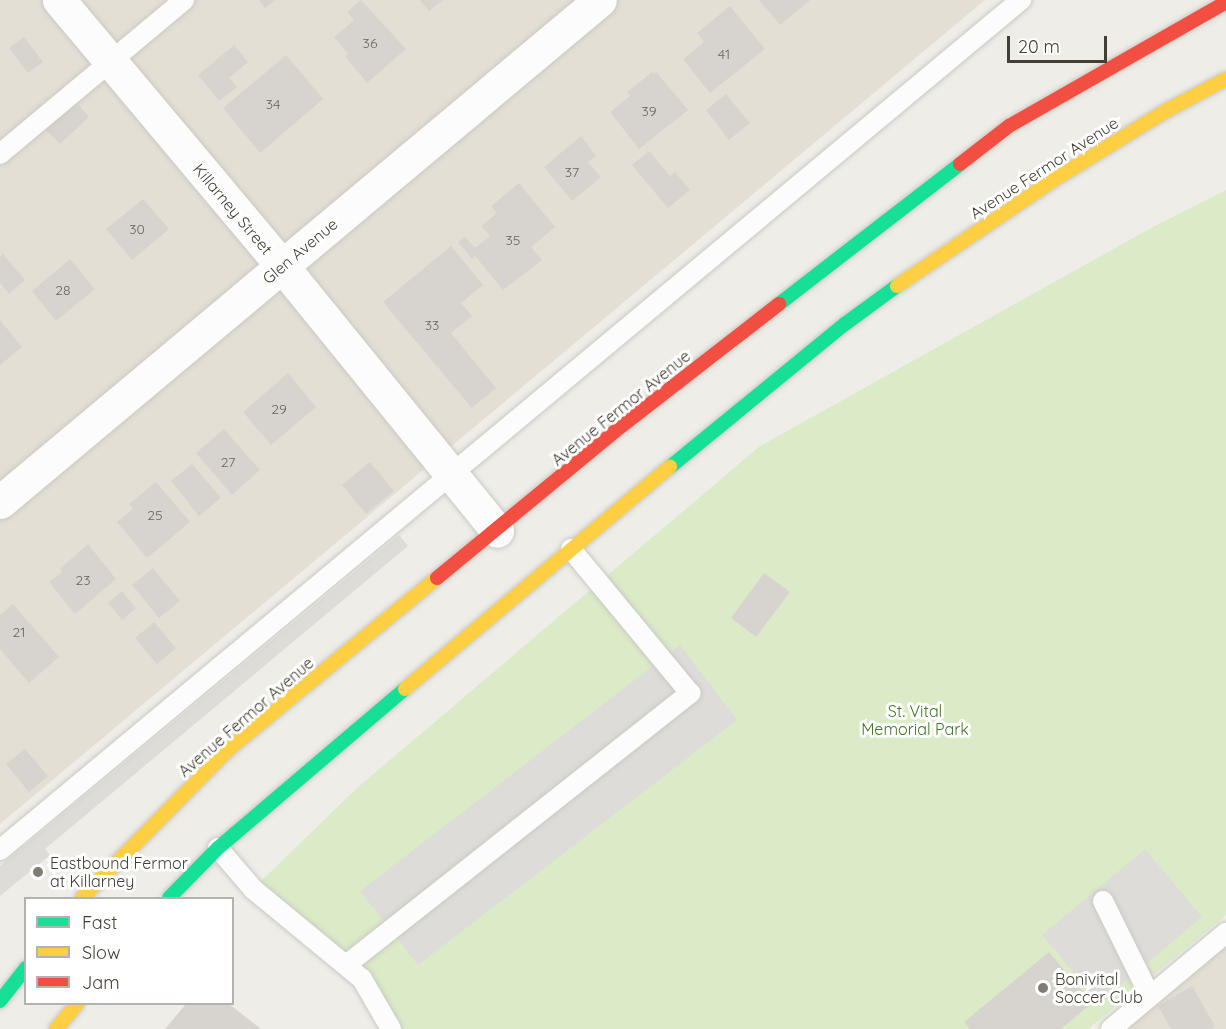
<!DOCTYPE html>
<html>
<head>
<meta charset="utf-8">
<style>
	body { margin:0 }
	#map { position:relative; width:1226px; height:1029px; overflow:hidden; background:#eeede8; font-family:Quicksand,sans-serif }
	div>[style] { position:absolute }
	.residential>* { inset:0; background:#e3dfd5 }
	.green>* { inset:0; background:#dbeac7 }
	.parking>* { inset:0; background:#dedcd8 }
	.building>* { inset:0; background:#d7d4cf }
	.roads { filter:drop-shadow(0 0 2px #cbc9c4) drop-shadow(0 0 2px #cbc9c4) }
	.lane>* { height:20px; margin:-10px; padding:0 10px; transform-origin:10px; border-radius:10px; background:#fcfcfc }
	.street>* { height:33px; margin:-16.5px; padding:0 16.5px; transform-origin:16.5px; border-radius:16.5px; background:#fcfcfc }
	.fast>* { height:14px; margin:-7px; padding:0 7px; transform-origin:7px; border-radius:7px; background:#16e098 }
	.slow>* { height:14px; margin:-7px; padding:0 7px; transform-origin:7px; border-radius:7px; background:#ffcf43 }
	.jam>* { height:14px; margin:-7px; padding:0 7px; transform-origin:7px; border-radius:7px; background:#f24e42 }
	.dots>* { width:16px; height:16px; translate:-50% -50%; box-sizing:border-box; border:3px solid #fff; border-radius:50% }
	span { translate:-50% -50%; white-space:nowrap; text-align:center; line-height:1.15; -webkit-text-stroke:6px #fff; paint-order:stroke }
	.number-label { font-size:14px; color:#6a665c }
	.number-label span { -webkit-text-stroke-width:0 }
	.street-label { font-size:16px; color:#443f34 }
	.park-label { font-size:16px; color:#437628 }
	.poi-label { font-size:16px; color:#443f34 }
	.left { translate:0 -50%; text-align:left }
	.legend { position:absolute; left:24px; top:897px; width:210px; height:108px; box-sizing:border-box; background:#fff; border:2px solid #b4b2ae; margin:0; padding:8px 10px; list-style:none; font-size:18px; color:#443f34 }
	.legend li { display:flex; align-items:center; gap:12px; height:30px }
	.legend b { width:30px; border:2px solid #b4b2ae }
	.scale { position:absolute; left:1007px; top:36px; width:100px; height:27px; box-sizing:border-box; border:3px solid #443f34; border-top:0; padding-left:8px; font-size:18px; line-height:21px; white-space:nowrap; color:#443f34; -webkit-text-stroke:4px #fff; paint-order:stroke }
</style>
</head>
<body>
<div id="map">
	<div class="residential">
		<div style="clip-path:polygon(0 0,985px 0,0 824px)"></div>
		<div style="clip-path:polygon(1226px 943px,1226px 1029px,1122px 1029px)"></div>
	</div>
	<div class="green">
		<div style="clip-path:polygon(1226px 190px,1226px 915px,1088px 1029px,391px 1029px,362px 979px,253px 889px,357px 788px,760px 446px,1153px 227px)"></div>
	</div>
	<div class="parking">
		<div style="clip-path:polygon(399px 535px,408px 546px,45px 849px,50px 855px,0 896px,0 866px)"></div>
		<div style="clip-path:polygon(680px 645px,737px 720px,418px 965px,360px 891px)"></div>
		<div style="clip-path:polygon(1145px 849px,1202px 917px,1099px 1003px,1042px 935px)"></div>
	</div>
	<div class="building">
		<div style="clip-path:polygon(259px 0,275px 0,265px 8px)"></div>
		<div style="clip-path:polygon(361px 0,406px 49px,367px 83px,345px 56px,348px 54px,334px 37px,354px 20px,347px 12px)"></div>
		<div style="clip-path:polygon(420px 0,443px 0,429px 11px)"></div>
		<div style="clip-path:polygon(759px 0,810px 0,780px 25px)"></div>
		<div style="clip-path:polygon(730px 6px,765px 49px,710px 93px,683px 59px,704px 42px,697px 33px)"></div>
		<div style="clip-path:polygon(24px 37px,43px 62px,28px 73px,9px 48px)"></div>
		<div style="clip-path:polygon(234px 45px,248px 62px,229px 78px,237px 87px,219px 101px,198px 75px)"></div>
		<div style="clip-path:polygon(286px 55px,323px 99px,260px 153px,223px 108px)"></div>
		<div style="clip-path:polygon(652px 72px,654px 74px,656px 72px,688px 110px,639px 149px,610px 112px,630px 96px,627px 92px)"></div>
		<div style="clip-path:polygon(726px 94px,750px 123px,729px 140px,706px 110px)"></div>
		<div style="clip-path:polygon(75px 101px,89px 117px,60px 144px,45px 129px)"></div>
		<div style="clip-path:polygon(581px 136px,596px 156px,588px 162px,601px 177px,572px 201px,544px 167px)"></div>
		<div style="clip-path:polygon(649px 151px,670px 176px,675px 172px,690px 190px,668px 208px,632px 165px)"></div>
		<div style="clip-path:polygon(519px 183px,555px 227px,531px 247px,542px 260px,503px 290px,475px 256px,472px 259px,458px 242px,465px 237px,475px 248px,490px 236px,481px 226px,497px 213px,491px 206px)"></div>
		<div style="clip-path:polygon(143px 199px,169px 229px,132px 260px,106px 229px)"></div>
		<div style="clip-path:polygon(451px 246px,483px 285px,461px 303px,472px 316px,451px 333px,496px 388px,472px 408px,383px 302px)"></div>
		<div style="clip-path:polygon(3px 254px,25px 280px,9px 294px,0 283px,0 257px)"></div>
		<div style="clip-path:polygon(70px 259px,95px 289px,56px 321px,32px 291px)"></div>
		<div style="clip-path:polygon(0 320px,22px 347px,0 365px)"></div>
		<div style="clip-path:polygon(288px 373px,316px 407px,271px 445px,243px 412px)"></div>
		<div style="clip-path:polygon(224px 429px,260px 470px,232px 495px,196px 453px)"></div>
		<div style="clip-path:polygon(370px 462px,394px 491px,366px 514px,342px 485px)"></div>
		<div style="clip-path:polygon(192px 464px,221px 498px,199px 516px,171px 481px)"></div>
		<div style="clip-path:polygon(156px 482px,190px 522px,147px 558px,117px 522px,133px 509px,129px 504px)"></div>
		<div style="clip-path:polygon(88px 544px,116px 579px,75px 614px,49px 582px,62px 572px,60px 569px)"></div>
		<div style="clip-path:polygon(153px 568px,180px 601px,159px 618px,132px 585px)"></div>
		<div style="clip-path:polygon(764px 573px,790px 592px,756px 637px,731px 618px)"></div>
		<div style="clip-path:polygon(122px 591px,136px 608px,122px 620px,108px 603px)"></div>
		<div style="clip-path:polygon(13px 604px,59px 657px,29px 683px,0 649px,0 615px)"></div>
		<div style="clip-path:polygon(154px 622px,176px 648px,157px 664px,135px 638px)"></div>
		<div style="clip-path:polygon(25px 749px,48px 776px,29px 792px,6px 764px)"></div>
		<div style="clip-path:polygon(1049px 952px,1092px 1003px,1061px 1029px,970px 1029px,964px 1022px)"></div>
		<div style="clip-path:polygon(1192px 986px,1215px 1026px,1210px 1029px,1171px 1029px,1158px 1006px)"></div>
		<div style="clip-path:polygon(186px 1004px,229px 1004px,261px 1029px,165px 1029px)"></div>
	</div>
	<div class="roads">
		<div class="lane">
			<div style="left:0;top:154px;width:240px;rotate:-39.9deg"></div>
			<div style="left:218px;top:848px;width:54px;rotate:49.5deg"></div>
			<div style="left:253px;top:889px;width:141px;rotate:39.5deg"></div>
			<div style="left:362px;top:979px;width:58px;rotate:59.9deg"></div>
			<div style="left:0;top:850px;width:1329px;rotate:-39.78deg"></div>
			<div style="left:1103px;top:901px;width:106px;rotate:63.7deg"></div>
			<div style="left:346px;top:965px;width:439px;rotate:-38.3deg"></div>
			<div style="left:690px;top:693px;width:187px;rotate:-129.6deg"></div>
			<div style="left:1111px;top:1029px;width:150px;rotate:-39.9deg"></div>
		</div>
		<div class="street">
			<div style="left:59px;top:0;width:347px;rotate:50deg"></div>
			<div style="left:282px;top:266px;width:341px;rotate:50.9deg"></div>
			<div style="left:0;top:502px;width:782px;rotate:-39.92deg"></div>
		</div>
		<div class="fast">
			<div style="left:779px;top:304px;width:229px;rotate:-37.7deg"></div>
			<div style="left:670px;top:467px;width:226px;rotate:-39.3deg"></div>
			<div style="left:845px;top:324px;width:64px;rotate:-36.2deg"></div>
			<div style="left:169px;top:898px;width:70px;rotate:-45.6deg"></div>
			<div style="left:218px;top:848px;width:245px;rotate:-40.4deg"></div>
			<div style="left:0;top:1001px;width:42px;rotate:-51.8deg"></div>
		</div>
		<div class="slow">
			<div style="left:897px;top:286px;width:187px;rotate:-34.1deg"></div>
			<div style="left:1052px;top:181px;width:132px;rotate:-31.6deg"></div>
			<div style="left:1164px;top:112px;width:70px;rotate:-28deg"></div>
			<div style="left:405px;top:689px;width:346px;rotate:-40deg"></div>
			<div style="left:82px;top:898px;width:211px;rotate:-45.4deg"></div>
			<div style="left:230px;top:748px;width:268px;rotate:-39.4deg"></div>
			<div style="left:56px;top:1029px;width:33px;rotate:-50deg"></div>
		</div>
		<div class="jam">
			<div style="left:960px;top:164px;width:62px;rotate:-37.8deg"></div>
			<div style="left:1009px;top:126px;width:250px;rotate:-29.7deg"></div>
			<div style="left:437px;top:578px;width:229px;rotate:-39.5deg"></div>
			<div style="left:614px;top:432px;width:209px;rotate:-37.8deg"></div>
		</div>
	</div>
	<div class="dots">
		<div style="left:38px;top:872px;background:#807c73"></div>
		<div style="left:1043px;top:988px;background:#807c73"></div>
	</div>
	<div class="number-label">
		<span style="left:370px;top:43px">36</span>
		<span style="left:724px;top:54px">41</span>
		<span style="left:273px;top:104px">34</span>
		<span style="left:649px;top:111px">39</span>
		<span style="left:572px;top:172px">37</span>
		<span style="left:137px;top:229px">30</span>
		<span style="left:513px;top:240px">35</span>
		<span style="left:63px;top:290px">28</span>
		<span style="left:432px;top:325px">33</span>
		<span style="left:279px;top:409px">29</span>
		<span style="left:228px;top:462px">27</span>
		<span style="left:155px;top:515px">25</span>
		<span style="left:83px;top:580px">23</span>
		<span style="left:19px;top:632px">21</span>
	</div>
	<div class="street-label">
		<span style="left:1044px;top:168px;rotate:-33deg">Avenue Fermor Avenue</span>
		<span style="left:233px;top:209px;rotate:50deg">Killarney Street</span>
		<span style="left:300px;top:251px;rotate:-40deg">Glen Avenue</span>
		<span style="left:621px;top:408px;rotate:-39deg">Avenue Fermor Avenue</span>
		<span style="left:246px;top:717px;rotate:-41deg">Avenue Fermor Avenue</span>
	</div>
	<div class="park-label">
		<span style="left:915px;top:720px">St. Vital<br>Memorial Park</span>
	</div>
	<div class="poi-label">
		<span class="left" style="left:50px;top:872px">Eastbound Fermor<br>at Killarney</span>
		<span class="left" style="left:1055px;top:988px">Bonivital<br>Soccer Club</span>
	</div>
	<ul class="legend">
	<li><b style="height:8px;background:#16e098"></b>Fast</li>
	<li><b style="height:8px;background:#ffcf43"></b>Slow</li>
	<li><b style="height:8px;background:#f24e42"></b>Jam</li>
	</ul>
	<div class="scale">20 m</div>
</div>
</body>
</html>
